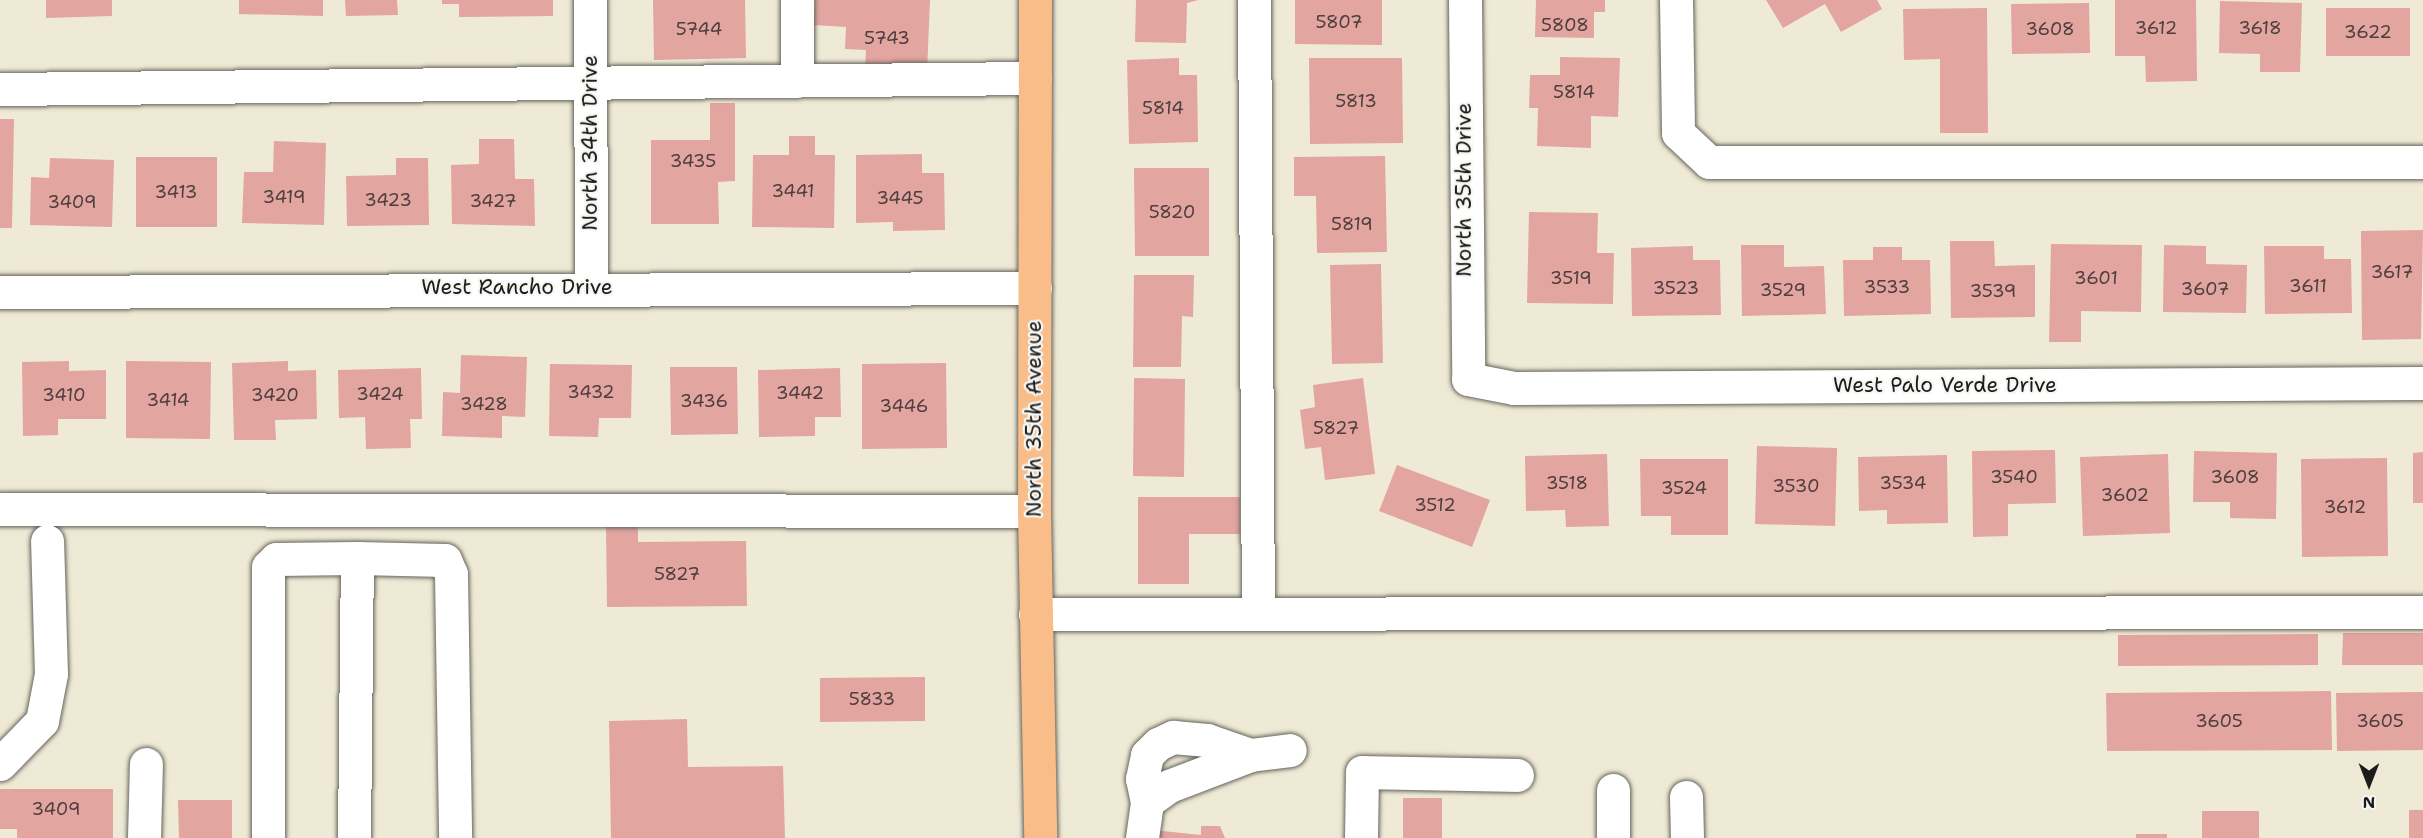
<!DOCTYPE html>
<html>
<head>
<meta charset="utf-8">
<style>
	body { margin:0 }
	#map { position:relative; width:2423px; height:838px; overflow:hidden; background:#efead5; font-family:"Shantell Sans",sans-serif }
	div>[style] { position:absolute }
	.building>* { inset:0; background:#e2a5a0 }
	.roads { filter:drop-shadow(0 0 2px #66645d) drop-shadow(0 0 2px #66645d) }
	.minor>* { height:33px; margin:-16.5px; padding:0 16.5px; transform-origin:16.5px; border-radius:16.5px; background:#fff }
	.major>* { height:33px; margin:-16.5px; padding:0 16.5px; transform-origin:16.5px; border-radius:16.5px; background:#f8bd89 }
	span { translate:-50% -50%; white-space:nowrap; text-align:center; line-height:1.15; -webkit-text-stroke:4.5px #f6f6f2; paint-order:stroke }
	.number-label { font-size:18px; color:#4e3e3d }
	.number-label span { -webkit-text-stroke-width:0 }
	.street-label { font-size:21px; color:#1c1c1c }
	.north { position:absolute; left:2339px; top:754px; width:60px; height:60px; -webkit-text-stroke:4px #f6f6f2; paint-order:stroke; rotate:180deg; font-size:16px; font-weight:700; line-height:24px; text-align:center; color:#1c1c1c }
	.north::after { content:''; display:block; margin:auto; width:21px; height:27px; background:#1c1c1c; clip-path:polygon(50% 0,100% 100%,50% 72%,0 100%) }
</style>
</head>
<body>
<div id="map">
	<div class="building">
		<div style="clip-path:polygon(46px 0,112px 0,112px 16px,46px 18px)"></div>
		<div style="clip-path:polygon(239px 0,323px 0,323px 16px,239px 14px)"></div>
		<div style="clip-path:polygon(345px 0,397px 0,398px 15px,346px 16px)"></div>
		<div style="clip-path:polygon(442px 0,553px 0,553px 16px,459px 17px,459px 4px,442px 4px)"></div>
		<div style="clip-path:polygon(653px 0,745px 0,746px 58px,654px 60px)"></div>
		<div style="clip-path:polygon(815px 0,930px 0,927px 72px,865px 69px,866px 50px,845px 49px,846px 27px,814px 25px)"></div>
		<div style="clip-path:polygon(1136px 0,1198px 0,1187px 3px,1186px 43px,1135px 42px)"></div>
		<div style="clip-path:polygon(1295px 0,1382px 0,1382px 45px,1295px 44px)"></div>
		<div style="clip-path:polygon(1536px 0,1605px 0,1605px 12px,1594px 12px,1594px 38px,1535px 37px)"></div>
		<div style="clip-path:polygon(1766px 0,1877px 0,1882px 9px,1841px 32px,1825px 4px,1783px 28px)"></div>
		<div style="clip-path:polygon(2115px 0,2196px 0,2197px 81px,2146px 82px,2145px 56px,2115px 56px)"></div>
		<div style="clip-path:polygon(2220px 1px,2302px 3px,2300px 72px,2260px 72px,2260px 54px,2219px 53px)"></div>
		<div style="clip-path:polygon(2089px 3px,2090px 53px,2012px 54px,2011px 4px)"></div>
		<div style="clip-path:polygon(1987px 8px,1988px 133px,1940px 133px,1940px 59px,1904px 60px,1903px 9px)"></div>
		<div style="clip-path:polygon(2326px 8px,2410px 8px,2410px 56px,2326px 56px)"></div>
		<div style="clip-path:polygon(1560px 57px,1620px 58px,1618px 117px,1591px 116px,1591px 148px,1537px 146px,1538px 108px,1529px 108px,1530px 75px,1560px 75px)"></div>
		<div style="clip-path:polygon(1179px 58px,1179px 75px,1197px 75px,1198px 142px,1129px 144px,1127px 60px)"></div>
		<div style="clip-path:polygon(1309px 58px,1402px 58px,1403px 143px,1310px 144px)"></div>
		<div style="clip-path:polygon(710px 103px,735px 103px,735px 181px,718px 182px,719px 224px,651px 224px,651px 140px,710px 140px)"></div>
		<div style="clip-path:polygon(0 119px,14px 119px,12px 228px,0 228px)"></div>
		<div style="clip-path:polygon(789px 136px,815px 136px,815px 155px,835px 155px,834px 228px,752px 227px,753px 155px,789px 155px)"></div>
		<div style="clip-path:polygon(479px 139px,514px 139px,515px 179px,534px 179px,535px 226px,452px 224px,451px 165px,479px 164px)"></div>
		<div style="clip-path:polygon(274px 141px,326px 143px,324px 225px,242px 223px,244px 172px,273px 172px)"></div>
		<div style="clip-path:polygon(922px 154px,922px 173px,944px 173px,945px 230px,893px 231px,893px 222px,856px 223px,856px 155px)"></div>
		<div style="clip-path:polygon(1385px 156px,1387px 252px,1317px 253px,1316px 196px,1294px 196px,1294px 157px)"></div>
		<div style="clip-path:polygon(136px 157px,217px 157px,217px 227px,136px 227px)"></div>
		<div style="clip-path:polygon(50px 158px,114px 160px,112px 227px,30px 225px,31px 177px,49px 178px)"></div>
		<div style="clip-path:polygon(396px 158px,428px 158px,429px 225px,347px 226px,346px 176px,396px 175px)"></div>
		<div style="clip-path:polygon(1134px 168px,1209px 168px,1209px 256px,1135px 256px)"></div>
		<div style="clip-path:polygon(1529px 212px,1598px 213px,1597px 253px,1614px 253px,1613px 304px,1527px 303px)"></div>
		<div style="clip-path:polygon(2423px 230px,2421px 339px,2362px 340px,2361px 231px)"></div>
		<div style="clip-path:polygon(1950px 241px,1994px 241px,1995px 266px,2035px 265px,2035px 317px,1951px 318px)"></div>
		<div style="clip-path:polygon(2051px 244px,2142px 245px,2141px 312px,2081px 311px,2081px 342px,2049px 342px)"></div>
		<div style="clip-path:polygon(1741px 245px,1784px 245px,1784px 267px,1824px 266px,1826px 314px,1742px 316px)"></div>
		<div style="clip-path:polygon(2164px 245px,2206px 246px,2206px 264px,2247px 265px,2246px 313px,2163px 312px)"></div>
		<div style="clip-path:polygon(1693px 246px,1693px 260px,1720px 260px,1721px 315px,1632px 316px,1631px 248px)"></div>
		<div style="clip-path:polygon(2264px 246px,2324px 246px,2324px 259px,2351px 259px,2352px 313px,2265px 314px)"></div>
		<div style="clip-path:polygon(1873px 247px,1902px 247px,1902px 260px,1930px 260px,1931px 314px,1844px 316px,1843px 260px,1873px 260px)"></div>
		<div style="clip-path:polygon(1381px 264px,1383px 363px,1332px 364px,1330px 265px)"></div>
		<div style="clip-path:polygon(1134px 275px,1194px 275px,1193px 317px,1182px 316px,1181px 367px,1133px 367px)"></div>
		<div style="clip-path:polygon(461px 355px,527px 357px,525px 417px,502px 416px,502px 438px,442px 436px,443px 392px,460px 393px)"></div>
		<div style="clip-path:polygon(69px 361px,69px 371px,106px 370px,106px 419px,58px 419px,58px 435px,23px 436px,22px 362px)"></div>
		<div style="clip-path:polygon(126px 361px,211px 362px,210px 439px,126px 438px)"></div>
		<div style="clip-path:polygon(288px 361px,288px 371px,316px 370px,317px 419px,275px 420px,276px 440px,234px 440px,232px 363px)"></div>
		<div style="clip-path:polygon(946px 363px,947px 448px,862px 449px,862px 364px)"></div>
		<div style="clip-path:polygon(550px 364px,632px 365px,631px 418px,599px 418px,598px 437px,549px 436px)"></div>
		<div style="clip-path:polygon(670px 367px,737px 367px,738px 434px,671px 435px)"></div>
		<div style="clip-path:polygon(421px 368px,422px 419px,410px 419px,411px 448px,366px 449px,365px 417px,339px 418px,338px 370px)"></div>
		<div style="clip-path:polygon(840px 368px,841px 417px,815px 417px,815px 436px,759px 437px,758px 370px)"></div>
		<div style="clip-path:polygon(1134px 378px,1185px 379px,1184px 477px,1133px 476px)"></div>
		<div style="clip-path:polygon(1363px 378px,1375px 474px,1325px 480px,1321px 447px,1305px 449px,1300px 410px,1315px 407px,1313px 385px)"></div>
		<div style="clip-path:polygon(1757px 446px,1837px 448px,1835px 526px,1755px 524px)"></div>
		<div style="clip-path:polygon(2055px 450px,2056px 503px,2008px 504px,2008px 536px,1973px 537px,1972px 451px)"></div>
		<div style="clip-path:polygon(2194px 451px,2277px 453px,2276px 519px,2230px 518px,2230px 502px,2193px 502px)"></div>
		<div style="clip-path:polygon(2423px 452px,2423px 503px,2413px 503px,2413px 453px)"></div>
		<div style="clip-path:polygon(1607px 454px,1609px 526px,1566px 527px,1565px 510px,1526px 511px,1525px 456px)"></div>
		<div style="clip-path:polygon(2168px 454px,2170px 533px,2083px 536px,2080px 457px)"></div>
		<div style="clip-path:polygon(1947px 455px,1948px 523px,1887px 524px,1887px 510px,1859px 511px,1858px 457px)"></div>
		<div style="clip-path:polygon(2387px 458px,2388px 556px,2302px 557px,2301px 459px)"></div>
		<div style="clip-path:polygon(1640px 459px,1728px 459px,1728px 535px,1671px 535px,1671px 516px,1641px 516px)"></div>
		<div style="clip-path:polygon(1397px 465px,1490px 500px,1472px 547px,1379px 511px)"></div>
		<div style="clip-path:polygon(1138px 497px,1240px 497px,1240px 534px,1189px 534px,1189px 584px,1138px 584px)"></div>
		<div style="clip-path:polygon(606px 526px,638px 526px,638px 542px,746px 541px,747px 606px,607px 607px)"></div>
		<div style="clip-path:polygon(2343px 633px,2423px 633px,2423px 665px,2342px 665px)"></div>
		<div style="clip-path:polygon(2318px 634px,2318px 665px,2118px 666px,2118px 635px)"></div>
		<div style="clip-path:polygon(925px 677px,925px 721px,820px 722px,820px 678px)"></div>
		<div style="clip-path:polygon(2331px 691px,2332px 750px,2107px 751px,2106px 693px)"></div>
		<div style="clip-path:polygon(2423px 692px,2423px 750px,2337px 751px,2336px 693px)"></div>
		<div style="clip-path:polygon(687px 719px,688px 767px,783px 766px,785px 838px,611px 838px,609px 721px)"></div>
		<div style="clip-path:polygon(0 789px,113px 789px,113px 838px,17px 838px,17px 829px,0 829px)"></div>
		<div style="clip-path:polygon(1403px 798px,1442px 798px,1442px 838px,1403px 838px)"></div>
		<div style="clip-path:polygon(178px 800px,232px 800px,232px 838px,179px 838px)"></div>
		<div style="clip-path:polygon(2409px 810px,2423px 810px,2423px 838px,2409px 838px)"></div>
		<div style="clip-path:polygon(2202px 811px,2259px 811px,2259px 838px,2202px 838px)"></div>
		<div style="clip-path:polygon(1201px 826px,1220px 826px,1225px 838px,1148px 838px,1153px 830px,1201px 835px)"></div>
		<div style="clip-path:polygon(2136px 834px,2167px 834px,2167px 838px,2136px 838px)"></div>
	</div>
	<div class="roads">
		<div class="minor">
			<div style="left:590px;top:0;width:287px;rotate:89.8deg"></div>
			<div style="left:797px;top:0;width:81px;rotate:90deg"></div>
			<div style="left:1254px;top:0;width:614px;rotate:89.63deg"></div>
			<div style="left:1465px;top:0;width:379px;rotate:89.5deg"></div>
			<div style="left:1468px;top:379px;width:47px;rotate:11.1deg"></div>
			<div style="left:1514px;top:388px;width:909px;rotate:-0.32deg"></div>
			<div style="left:1676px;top:0;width:133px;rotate:89.1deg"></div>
			<div style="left:1678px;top:133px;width:42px;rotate:43.1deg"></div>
			<div style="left:1709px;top:162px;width:714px"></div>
			<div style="left:0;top:89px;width:1035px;rotate:-0.61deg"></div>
			<div style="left:0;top:292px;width:1035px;rotate:-0.22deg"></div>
			<div style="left:0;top:509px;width:1034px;rotate:0.11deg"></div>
			<div style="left:1035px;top:614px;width:1388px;rotate:-0.08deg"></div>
			<div style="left:0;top:764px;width:60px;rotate:-45.7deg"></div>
			<div style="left:42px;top:721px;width:48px;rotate:-79.2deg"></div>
			<div style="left:51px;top:674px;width:133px;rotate:-91.7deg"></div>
			<div style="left:1686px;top:797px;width:41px;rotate:88.6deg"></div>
			<div style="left:1147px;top:802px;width:24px;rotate:-102deg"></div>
			<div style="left:1142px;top:779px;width:25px;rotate:-78deg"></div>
			<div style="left:1147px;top:755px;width:16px;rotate:-45deg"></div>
			<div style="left:1158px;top:744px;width:17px;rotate:-25deg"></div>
			<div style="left:1173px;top:737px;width:34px;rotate:5deg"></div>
			<div style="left:1207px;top:740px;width:46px;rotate:19.2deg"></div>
			<div style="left:144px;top:838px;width:74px;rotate:-88.5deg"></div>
			<div style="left:268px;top:838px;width:271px;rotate:-90deg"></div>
			<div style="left:268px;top:567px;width:11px;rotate:-45deg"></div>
			<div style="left:276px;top:559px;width:81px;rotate:-0.7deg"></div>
			<div style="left:357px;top:558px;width:88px;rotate:1.3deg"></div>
			<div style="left:445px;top:560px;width:15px;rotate:67deg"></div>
			<div style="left:451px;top:574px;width:264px;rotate:89.1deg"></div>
			<div style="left:354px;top:838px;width:280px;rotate:-89.4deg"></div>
			<div style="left:1142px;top:838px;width:36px;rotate:-82deg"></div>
			<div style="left:1147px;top:802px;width:27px;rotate:-36deg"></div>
			<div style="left:1169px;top:786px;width:87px;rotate:-20.9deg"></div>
			<div style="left:1250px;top:755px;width:40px;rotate:-7.1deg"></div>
			<div style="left:1361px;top:838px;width:66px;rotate:-89.1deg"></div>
			<div style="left:1362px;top:772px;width:155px;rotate:1.1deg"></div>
			<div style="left:1613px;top:838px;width:48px;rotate:-90deg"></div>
		</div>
		<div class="major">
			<div style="left:1035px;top:0;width:511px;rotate:90.11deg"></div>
			<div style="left:1034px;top:511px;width:327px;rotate:88.9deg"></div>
		</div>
	</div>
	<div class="number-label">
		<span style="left:1339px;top:22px">5807</span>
		<span style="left:1565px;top:25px">5808</span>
		<span style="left:2156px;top:28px">3612</span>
		<span style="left:2260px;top:28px">3618</span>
		<span style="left:699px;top:29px">5744</span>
		<span style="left:2050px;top:29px">3608</span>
		<span style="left:2368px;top:32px">3622</span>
		<span style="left:887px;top:38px">5743</span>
		<span style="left:1574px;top:92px">5814</span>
		<span style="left:1356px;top:101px">5813</span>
		<span style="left:1163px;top:108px">5814</span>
		<span style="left:693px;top:161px">3435</span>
		<span style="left:793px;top:191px">3441</span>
		<span style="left:176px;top:192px">3413</span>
		<span style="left:284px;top:197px">3419</span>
		<span style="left:900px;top:198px">3445</span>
		<span style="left:388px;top:200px">3423</span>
		<span style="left:493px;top:201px">3427</span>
		<span style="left:72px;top:202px">3409</span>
		<span style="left:1172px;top:212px">5820</span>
		<span style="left:1352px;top:224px">5819</span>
		<span style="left:2392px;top:272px">3617</span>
		<span style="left:1571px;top:278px">3519</span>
		<span style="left:2096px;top:278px">3601</span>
		<span style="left:2308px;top:286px">3611</span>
		<span style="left:1887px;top:287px">3533</span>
		<span style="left:1676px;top:288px">3523</span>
		<span style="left:2205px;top:289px">3607</span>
		<span style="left:1783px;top:290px">3529</span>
		<span style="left:1993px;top:291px">3539</span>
		<span style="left:591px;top:392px">3432</span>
		<span style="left:800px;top:393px">3442</span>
		<span style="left:380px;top:394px">3424</span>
		<span style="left:64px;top:395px">3410</span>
		<span style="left:275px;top:395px">3420</span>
		<span style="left:168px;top:400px">3414</span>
		<span style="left:704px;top:401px">3436</span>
		<span style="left:484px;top:404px">3428</span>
		<span style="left:904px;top:406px">3446</span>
		<span style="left:1336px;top:428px">5827</span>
		<span style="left:2014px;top:477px">3540</span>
		<span style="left:2235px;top:477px">3608</span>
		<span style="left:1567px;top:483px">3518</span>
		<span style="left:1903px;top:483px">3534</span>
		<span style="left:1796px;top:486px">3530</span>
		<span style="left:1684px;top:488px">3524</span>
		<span style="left:2125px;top:495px">3602</span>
		<span style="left:1435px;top:505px">3512</span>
		<span style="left:2345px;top:507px">3612</span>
		<span style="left:677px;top:574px">5827</span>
		<span style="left:872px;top:699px">5833</span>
		<span style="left:2219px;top:721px">3605</span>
		<span style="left:2380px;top:721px">3605</span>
		<span style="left:56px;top:809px">3409</span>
	</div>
	<div class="street-label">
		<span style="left:590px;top:143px;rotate:-90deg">North 34th Drive</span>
		<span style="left:1464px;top:190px;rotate:-90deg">North 35th Drive</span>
		<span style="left:517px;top:287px">West Rancho Drive</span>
		<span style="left:1945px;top:385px">West Palo Verde Drive</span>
		<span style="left:1034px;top:419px;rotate:-90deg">North 35th Avenue</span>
	</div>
	<div class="north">N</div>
</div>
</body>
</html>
